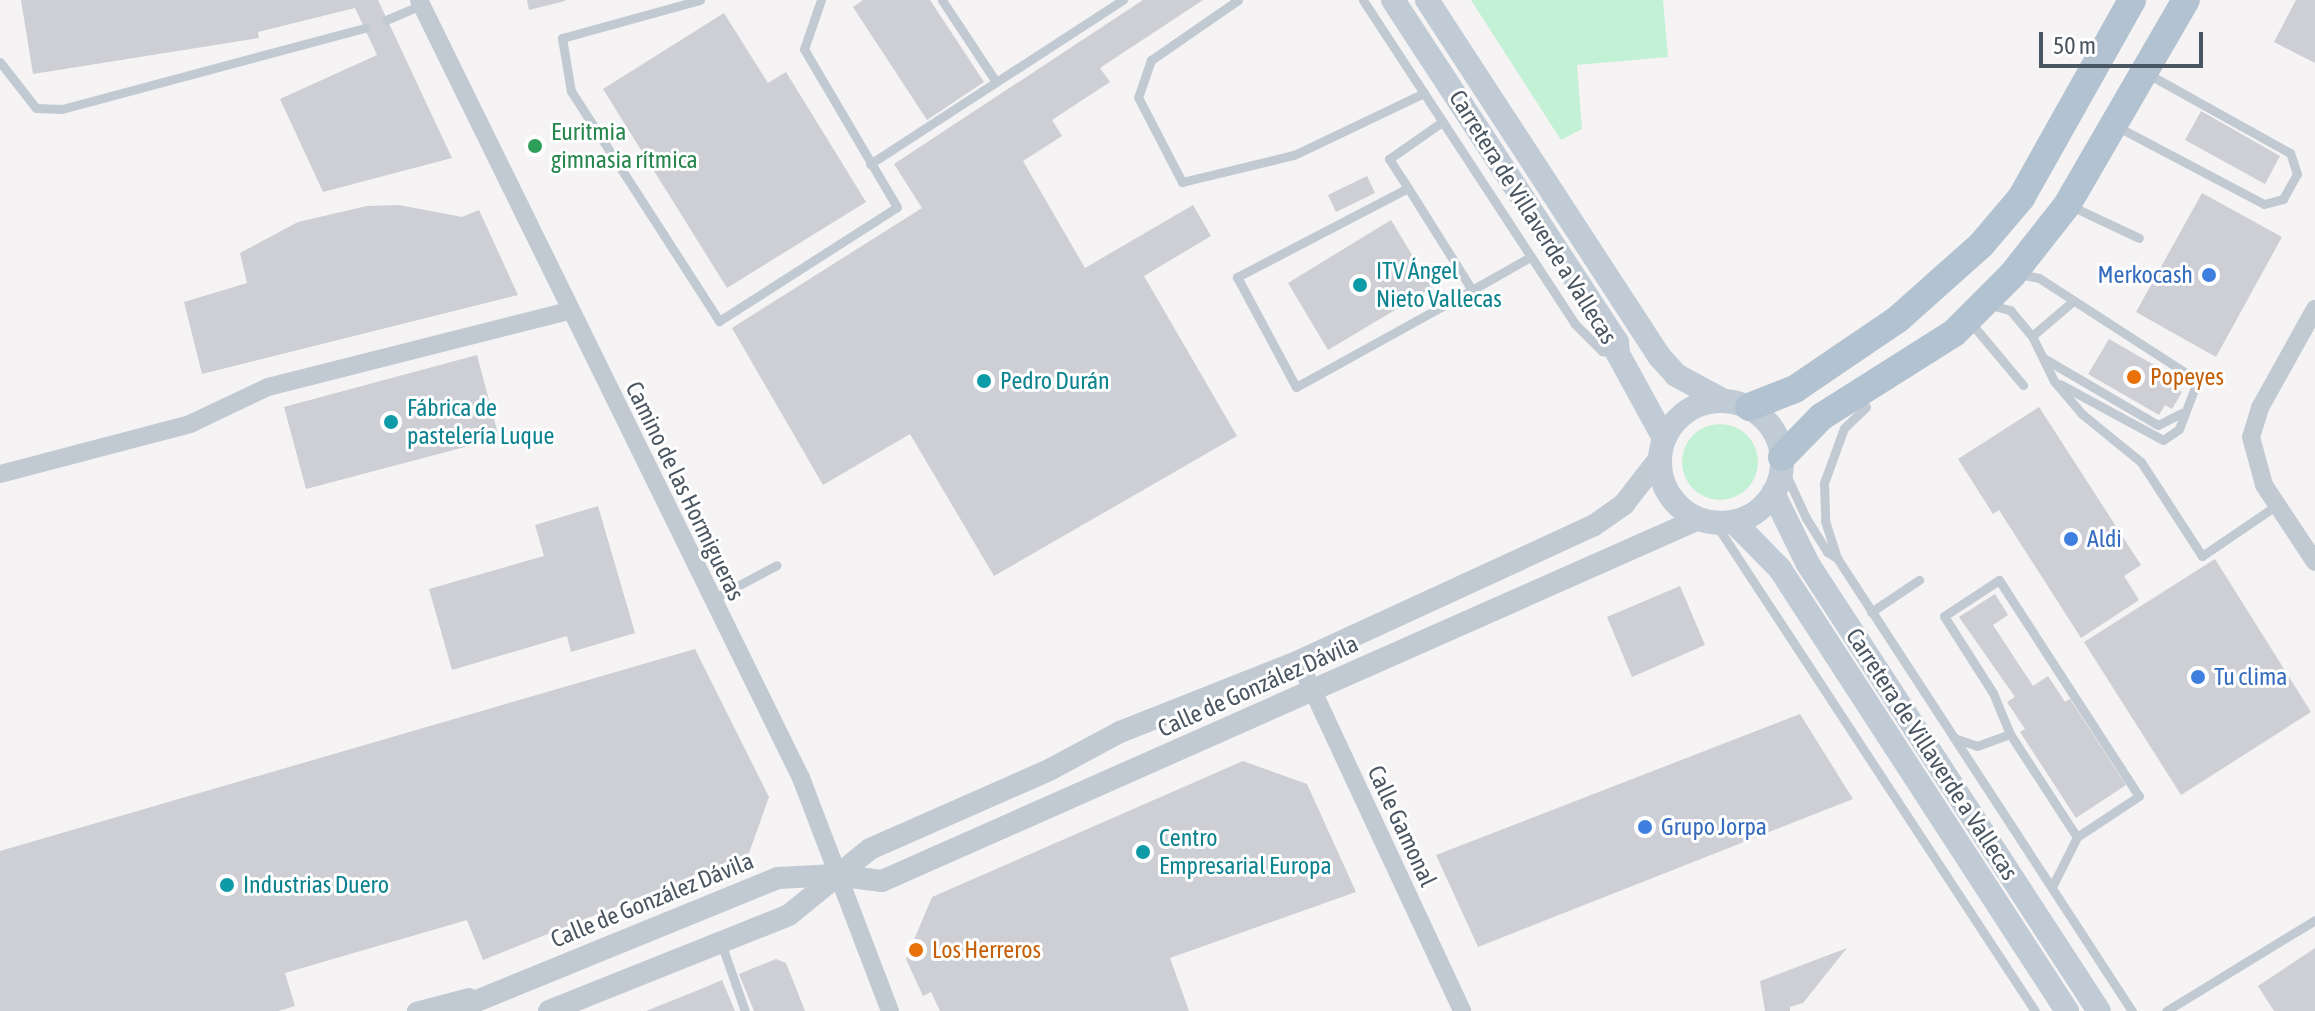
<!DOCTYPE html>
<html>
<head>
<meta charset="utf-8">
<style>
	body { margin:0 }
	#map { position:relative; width:2315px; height:1011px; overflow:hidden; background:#f5f3f3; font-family:"Asap Condensed",sans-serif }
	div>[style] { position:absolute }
	.green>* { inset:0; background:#c3f1d5 }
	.round { border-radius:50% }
	.building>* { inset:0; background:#cdcfd5 }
	.service>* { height:9px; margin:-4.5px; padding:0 4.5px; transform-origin:4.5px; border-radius:4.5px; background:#c1cad2 }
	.minor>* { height:18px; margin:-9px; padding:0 9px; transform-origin:9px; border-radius:9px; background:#c1cad2 }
	.tertiary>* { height:22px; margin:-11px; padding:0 11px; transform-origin:11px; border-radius:11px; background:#c1cad2 }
	.secondary>* { height:24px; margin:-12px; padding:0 12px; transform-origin:12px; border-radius:12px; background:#c1cbd6 }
	.secondary>.ring { margin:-12px; padding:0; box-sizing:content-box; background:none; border:24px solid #c1cbd6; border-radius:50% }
	.primary>* { height:28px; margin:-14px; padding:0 14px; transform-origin:14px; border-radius:14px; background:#b3c2d1 }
	.dots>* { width:22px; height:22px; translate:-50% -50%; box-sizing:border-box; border:4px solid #fff; border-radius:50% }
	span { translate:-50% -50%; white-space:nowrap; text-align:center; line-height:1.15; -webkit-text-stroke:6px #fff; paint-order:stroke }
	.leisure-label { font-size:24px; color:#27864d }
	.left { translate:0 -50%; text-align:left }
	.street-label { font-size:24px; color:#4a5661 }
	.culture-label { font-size:24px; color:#0d838f }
	.shop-label { font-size:24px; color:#366cbe }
	.right { translate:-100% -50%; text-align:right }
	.food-label { font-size:24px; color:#c56008 }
	.scale { position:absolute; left:2039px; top:32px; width:164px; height:36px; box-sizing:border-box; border:4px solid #4a5661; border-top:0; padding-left:10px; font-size:24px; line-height:28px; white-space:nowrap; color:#4a5661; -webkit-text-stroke:6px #fff; paint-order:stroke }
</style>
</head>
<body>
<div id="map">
	<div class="green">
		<div style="clip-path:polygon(1471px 0,1663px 0,1668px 57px,1577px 65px,1582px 129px,1561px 140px)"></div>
		<div class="round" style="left:1682px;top:424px;width:76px;height:76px"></div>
	</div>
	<div class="building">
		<div style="clip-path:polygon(21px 0,378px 0,452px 158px,323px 192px,280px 99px,377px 55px,355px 8px,258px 32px,259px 38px,33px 74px)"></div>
		<div style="clip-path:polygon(527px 0,565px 0,565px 1px,529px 10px)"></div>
		<div style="clip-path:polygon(863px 0,930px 0,984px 82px,927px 120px,853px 7px)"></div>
		<div style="clip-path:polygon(1143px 0,1203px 0,1100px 68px,1110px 82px,1052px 120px,1062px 136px,1023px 161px,1085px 268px,1193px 205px,1211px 236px,1144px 276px,1237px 436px,994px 576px,910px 434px,823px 485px,732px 328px,922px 208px,894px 164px)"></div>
		<div style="clip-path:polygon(2296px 0,2315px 0,2315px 63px,2274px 42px)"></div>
		<div style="clip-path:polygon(724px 13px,768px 83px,786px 72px,866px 202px,727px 288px,603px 89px)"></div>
		<div style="clip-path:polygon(2201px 111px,2280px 156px,2265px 184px,2185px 140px)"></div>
		<div style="clip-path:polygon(1367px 176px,1375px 193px,1336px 212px,1328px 195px)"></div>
		<div style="clip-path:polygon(2202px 193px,2282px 237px,2216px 357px,2136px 312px)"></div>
		<div style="clip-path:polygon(399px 205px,462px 217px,479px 210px,518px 295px,202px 374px,184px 302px,247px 283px,240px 253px,298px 222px,367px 206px)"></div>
		<div style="clip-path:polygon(1391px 220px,1432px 288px,1328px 350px,1288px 283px)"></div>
		<div style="clip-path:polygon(2109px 339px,2180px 380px,2175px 388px,2182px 392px,2172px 409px,2165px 405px,2159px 415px,2088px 374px)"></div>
		<div style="clip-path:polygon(477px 355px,499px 438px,306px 489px,284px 407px)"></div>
		<div style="clip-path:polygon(2039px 407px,2141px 565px,2124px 576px,2139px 600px,2081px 638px,1999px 510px,1993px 514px,1958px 459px)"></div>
		<div style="clip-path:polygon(598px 506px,635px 633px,571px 652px,567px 636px,452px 670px,429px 589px,544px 556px,535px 525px)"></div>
		<div style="clip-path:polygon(2215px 559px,2311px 712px,2181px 795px,2084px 642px)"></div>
		<div style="clip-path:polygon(1680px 586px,1705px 645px,1632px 677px,1607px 617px)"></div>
		<div style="clip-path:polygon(1995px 594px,2008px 615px,1993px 625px,2033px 686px,2048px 676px,2065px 702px,2070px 699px,2126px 785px,2076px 818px,2020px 732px,2025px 729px,2007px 702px,2015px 697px,1959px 617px)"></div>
		<div style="clip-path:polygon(695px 649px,769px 797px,749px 853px,483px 960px,467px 920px,285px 973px,295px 1006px,278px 1011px,0 1011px,0 851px)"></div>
		<div style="clip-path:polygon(1800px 714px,1853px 799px,1478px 947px,1436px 855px)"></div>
		<div style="clip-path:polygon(1243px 761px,1307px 784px,1356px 892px,1170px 958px,1189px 1011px,940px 1011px,931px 992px,923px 996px,906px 959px,932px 897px)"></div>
		<div style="clip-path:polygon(1847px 948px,1803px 1003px,1790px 1007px,1790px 1011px,1765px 1011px,1760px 981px)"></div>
		<div style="clip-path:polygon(2315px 948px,2315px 1011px,2274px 1011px,2258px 986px)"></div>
		<div style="clip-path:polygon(776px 959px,786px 963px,805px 1011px,754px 1011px,739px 974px)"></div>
		<div style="clip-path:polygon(722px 980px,735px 1011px,646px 1011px,701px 989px)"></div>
	</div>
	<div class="service">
		<div style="left:700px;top:0;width:143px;rotate:164.6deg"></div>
		<div style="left:562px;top:38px;width:54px;rotate:80.4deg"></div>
		<div style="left:571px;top:91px;width:274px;rotate:57.2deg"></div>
		<div style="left:719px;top:321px;width:211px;rotate:-32.6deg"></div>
		<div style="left:897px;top:207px;width:183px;rotate:-120.5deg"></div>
		<div style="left:804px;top:49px;width:52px;rotate:-70.9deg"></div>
		<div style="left:942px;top:0;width:98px;rotate:56.6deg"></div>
		<div style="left:1238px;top:0;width:106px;rotate:145.4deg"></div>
		<div style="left:1151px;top:60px;width:39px;rotate:109deg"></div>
		<div style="left:1138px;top:97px;width:96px;rotate:62.6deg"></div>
		<div style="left:1182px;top:182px;width:115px;rotate:-13.6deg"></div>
		<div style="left:1294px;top:155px;width:144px;rotate:-25.5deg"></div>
		<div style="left:1363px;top:0;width:386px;rotate:56.8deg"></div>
		<div style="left:1574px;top:323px;width:40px;rotate:45deg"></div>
		<div style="left:1602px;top:351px;width:15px;rotate:11deg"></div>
		<div style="left:386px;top:20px;width:38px;rotate:-23deg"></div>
		<div style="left:0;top:62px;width:58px;rotate:52deg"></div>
		<div style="left:36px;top:108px;width:26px;rotate:2deg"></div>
		<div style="left:62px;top:109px;width:314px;rotate:-15deg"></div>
		<div style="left:2116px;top:126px;width:167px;rotate:27.8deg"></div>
		<div style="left:2264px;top:204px;width:20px;rotate:-15deg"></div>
		<div style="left:2283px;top:199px;width:29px;rotate:-61deg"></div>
		<div style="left:2297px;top:174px;width:22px;rotate:-108deg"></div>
		<div style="left:2290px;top:153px;width:162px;rotate:-150.9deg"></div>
		<div style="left:870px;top:164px;width:302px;rotate:-33deg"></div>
		<div style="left:1408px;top:188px;width:193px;rotate:152.5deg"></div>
		<div style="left:1237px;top:277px;width:125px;rotate:61.8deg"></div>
		<div style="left:1296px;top:387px;width:201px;rotate:-28.9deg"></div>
		<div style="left:1472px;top:290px;width:120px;rotate:-122.1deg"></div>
		<div style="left:1408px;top:188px;width:35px;rotate:-123deg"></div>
		<div style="left:1389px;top:159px;width:65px;rotate:-34.9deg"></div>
		<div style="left:2071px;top:206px;width:75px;rotate:25.2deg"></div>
		<div style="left:2019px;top:274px;width:20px;rotate:11deg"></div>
		<div style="left:2039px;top:278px;width:175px;rotate:32.9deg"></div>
		<div style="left:2186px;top:373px;width:17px;rotate:57deg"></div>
		<div style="left:2195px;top:387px;width:45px;rotate:110.9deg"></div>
		<div style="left:2179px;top:429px;width:19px;rotate:145deg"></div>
		<div style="left:2163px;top:440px;width:117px;rotate:-151.5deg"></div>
		<div style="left:1472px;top:290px;width:67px;rotate:-29.6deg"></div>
		<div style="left:1990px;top:305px;width:21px;rotate:14deg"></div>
		<div style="left:2010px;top:310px;width:34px;rotate:50deg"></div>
		<div style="left:2032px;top:336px;width:50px;rotate:63.9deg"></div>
		<div style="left:2054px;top:381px;width:43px;rotate:49.7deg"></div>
		<div style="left:2082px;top:414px;width:76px;rotate:39.1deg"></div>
		<div style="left:2141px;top:462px;width:112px;rotate:57deg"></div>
		<div style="left:2202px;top:556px;width:91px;rotate:-34.2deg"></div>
		<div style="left:1971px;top:323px;width:81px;rotate:50deg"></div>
		<div style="left:2032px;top:336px;width:52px;rotate:-40.4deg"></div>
		<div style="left:2045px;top:359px;width:131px;rotate:30.3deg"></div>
		<div style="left:2158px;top:425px;width:27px;rotate:-27deg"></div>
		<div style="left:1866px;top:407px;width:30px;rotate:136deg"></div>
		<div style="left:1844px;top:428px;width:59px;rotate:110deg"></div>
		<div style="left:1824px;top:483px;width:38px;rotate:88deg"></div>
		<div style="left:1825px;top:521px;width:39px;rotate:72deg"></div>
		<div style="left:1837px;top:558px;width:541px;rotate:56.93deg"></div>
		<div style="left:1782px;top:466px;width:57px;rotate:65.2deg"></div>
		<div style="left:1806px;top:518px;width:40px;rotate:58deg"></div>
		<div style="left:1827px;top:552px;width:12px;rotate:31deg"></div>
		<div style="left:1715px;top:523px;width:584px;rotate:56.75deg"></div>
		<div style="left:713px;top:599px;width:72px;rotate:-28deg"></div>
		<div style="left:1871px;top:612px;width:58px;rotate:-33.7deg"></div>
		<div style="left:2010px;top:734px;width:123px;rotate:57deg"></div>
		<div style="left:1954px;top:738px;width:24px;rotate:19deg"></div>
		<div style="left:1977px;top:746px;width:35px;rotate:-20deg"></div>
		<div style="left:2010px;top:734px;width:44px;rotate:-112.5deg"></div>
		<div style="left:1993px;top:693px;width:91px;rotate:-122.5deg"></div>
		<div style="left:1944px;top:616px;width:66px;rotate:-33.2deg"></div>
		<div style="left:1999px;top:580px;width:257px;rotate:57.1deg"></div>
		<div style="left:2139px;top:796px;width:74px;rotate:146.5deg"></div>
		<div style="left:2077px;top:837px;width:56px;rotate:116.6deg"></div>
		<div style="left:721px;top:943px;width:72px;rotate:70.6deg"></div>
		<div style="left:2166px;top:1011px;width:175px;rotate:-31.4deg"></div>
	</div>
	<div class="minor">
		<div style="left:419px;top:0;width:867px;rotate:63.85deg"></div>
		<div style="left:801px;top:778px;width:249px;rotate:69.1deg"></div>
		<div style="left:2315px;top:309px;width:113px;rotate:119.1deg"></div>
		<div style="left:2260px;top:408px;width:30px;rotate:107deg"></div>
		<div style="left:2251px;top:437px;width:50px;rotate:74.8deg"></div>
		<div style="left:2264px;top:485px;width:92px;rotate:56.5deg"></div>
		<div style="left:0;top:474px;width:196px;rotate:-14.7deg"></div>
		<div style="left:190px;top:424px;width:86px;rotate:-25.4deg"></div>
		<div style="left:268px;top:387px;width:310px;rotate:-14.2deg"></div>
		<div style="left:1299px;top:661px;width:386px;rotate:65deg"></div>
		<div style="left:416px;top:1011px;width:55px;rotate:-14.8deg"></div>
	</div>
	<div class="tertiary">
		<div style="left:452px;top:1011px;width:352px;rotate:-22.2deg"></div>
		<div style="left:778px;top:878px;width:57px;rotate:-3deg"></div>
		<div style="left:835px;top:875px;width:47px;rotate:7.3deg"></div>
		<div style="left:882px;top:881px;width:894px;rotate:-23.9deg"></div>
		<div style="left:549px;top:1011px;width:258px;rotate:-21.8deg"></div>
		<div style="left:789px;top:915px;width:104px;rotate:-39.2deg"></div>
		<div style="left:870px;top:849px;width:198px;rotate:-23.8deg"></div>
		<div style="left:1051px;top:769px;width:78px;rotate:-28.2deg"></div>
		<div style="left:1120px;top:732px;width:193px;rotate:-21.6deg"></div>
		<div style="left:1299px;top:661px;width:324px;rotate:-24.7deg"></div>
		<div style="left:1593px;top:526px;width:38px;rotate:-35deg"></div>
		<div style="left:1624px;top:504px;width:57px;rotate:-52.1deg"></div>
	</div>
	<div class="secondary">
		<div style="left:1393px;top:0;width:409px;rotate:56.8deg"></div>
		<div style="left:1617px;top:342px;width:12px;rotate:85deg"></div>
		<div style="left:1618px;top:354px;width:96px;rotate:61.3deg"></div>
		<div style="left:1427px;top:0;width:425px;rotate:56.9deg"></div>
		<div style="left:1659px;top:356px;width:25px;rotate:48deg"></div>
		<div style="left:1676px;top:375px;width:52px;rotate:28.5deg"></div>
		<div class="ring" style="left:1660px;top:401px;width:98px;height:98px"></div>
		<div style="left:1773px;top:493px;width:79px;rotate:63.8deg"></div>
		<div style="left:1808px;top:564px;width:533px;rotate:56.94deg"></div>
		<div style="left:1734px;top:522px;width:66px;rotate:45.6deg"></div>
		<div style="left:1780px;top:569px;width:527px;rotate:57deg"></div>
	</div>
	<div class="primary">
		<div style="left:1749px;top:407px;width:49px;rotate:-21.4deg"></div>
		<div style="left:1795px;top:389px;width:125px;rotate:-34.2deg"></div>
		<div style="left:1898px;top:319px;width:111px;rotate:-41.7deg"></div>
		<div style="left:1981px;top:245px;width:62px;rotate:-49.6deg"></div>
		<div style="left:2021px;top:198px;width:227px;rotate:-60.7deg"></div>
		<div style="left:1782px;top:457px;width:56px;rotate:-45.7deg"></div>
		<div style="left:1821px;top:417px;width:157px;rotate:-32.3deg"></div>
		<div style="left:1954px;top:333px;width:82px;rotate:-45deg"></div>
		<div style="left:2012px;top:275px;width:89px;rotate:-51.8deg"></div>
		<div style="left:2067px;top:205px;width:237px;rotate:-59.9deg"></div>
	</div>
	<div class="dots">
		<div style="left:535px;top:146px;background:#2e9e5b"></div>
		<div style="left:2209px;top:275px;background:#3f7fe0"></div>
		<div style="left:1360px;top:285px;background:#0f9aa8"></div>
		<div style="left:2134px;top:377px;background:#e8710a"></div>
		<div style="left:984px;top:381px;background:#0f9aa8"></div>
		<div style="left:391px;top:422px;background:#0f9aa8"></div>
		<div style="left:2071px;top:539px;background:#3f7fe0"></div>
		<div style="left:2198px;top:677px;background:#3f7fe0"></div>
		<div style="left:1645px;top:827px;background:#3f7fe0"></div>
		<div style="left:1143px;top:852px;background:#0f9aa8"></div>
		<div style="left:227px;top:885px;background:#0f9aa8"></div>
		<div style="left:916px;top:950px;background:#e8710a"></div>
	</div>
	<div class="leisure-label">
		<span class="left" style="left:551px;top:146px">Euritmia<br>gimnasia rítmica</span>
	</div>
	<div class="street-label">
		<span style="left:1533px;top:217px;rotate:58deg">Carretera de Villaverde a Vallecas</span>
		<span style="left:685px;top:491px;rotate:64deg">Camino de las Hormigueras</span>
		<span style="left:1258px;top:686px;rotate:-24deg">Calle de González Dávila</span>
		<span style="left:1932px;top:754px;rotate:57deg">Carretera de Villaverde a Vallecas</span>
		<span style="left:1402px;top:826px;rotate:65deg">Calle Gamonal</span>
		<span style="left:652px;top:900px;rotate:-22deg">Calle de González Dávila</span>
	</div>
	<div class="culture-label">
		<span class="left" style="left:1376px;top:285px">ITV Ángel<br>Nieto Vallecas</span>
		<span class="left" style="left:1000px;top:381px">Pedro Durán</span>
		<span class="left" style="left:407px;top:422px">Fábrica de<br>pastelería Luque</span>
		<span class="left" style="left:1159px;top:852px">Centro<br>Empresarial Europa</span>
		<span class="left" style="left:243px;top:885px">Industrias Duero</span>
	</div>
	<div class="shop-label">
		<span class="right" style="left:2193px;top:275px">Merkocash</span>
		<span class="left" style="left:2087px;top:539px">Aldi</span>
		<span class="left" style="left:2214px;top:677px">Tu clima</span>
		<span class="left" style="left:1661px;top:827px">Grupo Jorpa</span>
	</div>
	<div class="food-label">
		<span class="left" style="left:2150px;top:377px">Popeyes</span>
		<span class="left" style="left:932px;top:950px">Los Herreros</span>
	</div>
	<div class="scale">50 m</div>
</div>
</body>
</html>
